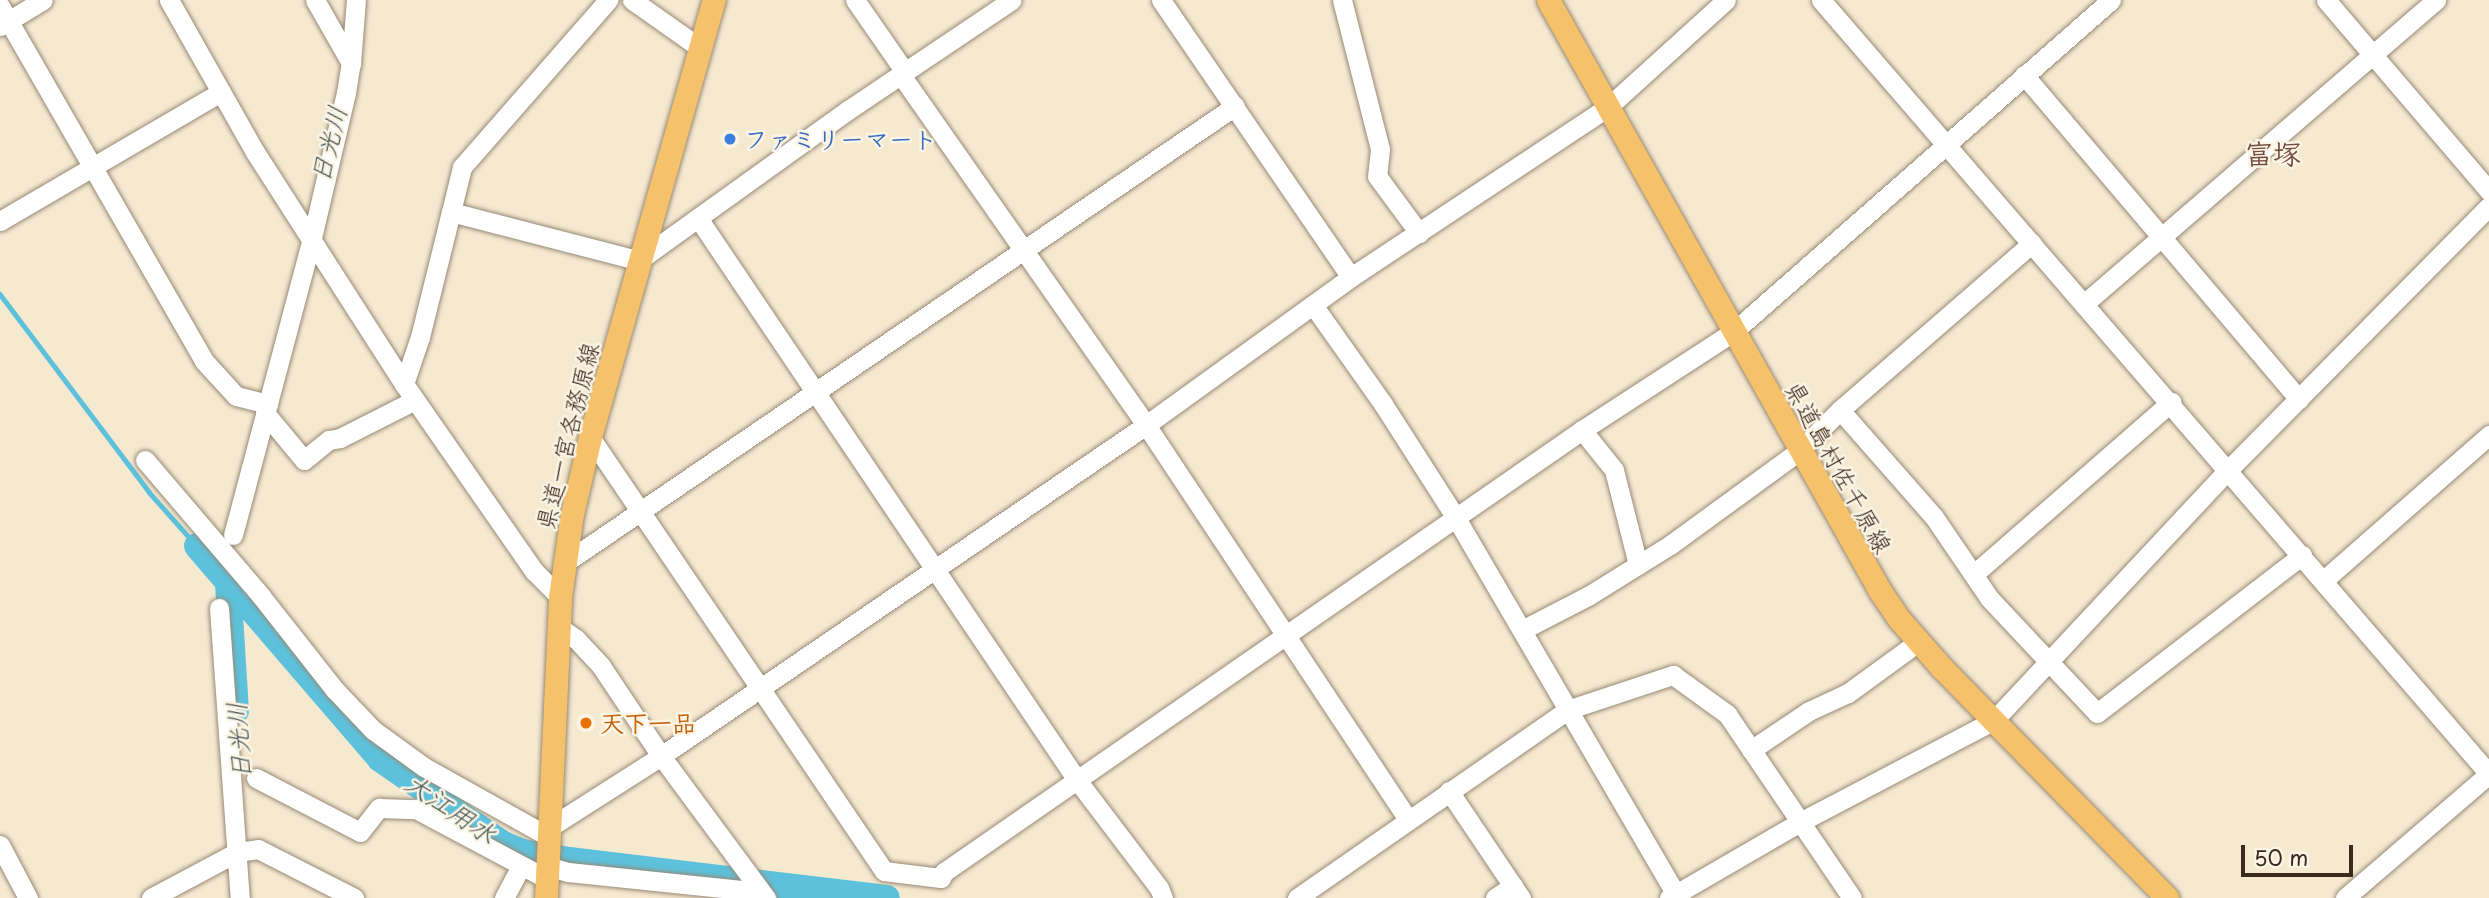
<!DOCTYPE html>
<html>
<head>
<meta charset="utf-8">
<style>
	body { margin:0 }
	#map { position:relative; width:2489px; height:898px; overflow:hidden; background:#f5e9d0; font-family:"Playpen Sans","Klee One",sans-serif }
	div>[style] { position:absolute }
	.stream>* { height:4.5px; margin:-2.25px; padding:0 2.25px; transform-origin:2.25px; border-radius:2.25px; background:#5dc1db }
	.river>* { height:26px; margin:-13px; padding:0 13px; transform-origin:13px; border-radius:13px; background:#5dc1db }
	.roads { filter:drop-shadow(0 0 2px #988a77) drop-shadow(0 0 2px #988a77) }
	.minor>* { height:19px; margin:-9.5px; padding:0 9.5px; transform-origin:9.5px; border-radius:9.5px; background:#fff }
	.major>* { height:23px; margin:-11.5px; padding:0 11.5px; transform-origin:11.5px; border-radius:11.5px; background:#f5c16b }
	.dots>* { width:19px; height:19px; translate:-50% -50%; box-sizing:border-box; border:4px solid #fcf5e5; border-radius:50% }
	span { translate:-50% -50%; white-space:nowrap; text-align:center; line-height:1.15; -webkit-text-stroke:5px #fcf5e5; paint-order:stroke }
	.shop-label { font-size:24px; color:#366cbe; font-weight:700 }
	.left { translate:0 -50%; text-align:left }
	.street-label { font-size:24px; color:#3b2a1e }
	.food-label { font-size:24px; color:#c56008; font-weight:700 }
	.water-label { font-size:26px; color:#455757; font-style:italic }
	.quarter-label { font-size:28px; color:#754e43; font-weight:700 }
	.scale { position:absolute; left:2241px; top:845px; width:112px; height:32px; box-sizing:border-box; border:4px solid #3b2a1e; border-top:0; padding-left:9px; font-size:21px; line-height:24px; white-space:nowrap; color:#3b2a1e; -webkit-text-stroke:5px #fcf5e5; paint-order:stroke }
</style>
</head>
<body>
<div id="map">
	<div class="stream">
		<div style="left:0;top:294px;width:248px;rotate:53deg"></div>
		<div style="left:149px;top:492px;width:72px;rotate:48.4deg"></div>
		<div style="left:197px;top:546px;width:8px;rotate:-40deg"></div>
	</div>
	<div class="river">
		<div style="left:197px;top:546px;width:281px;rotate:49.3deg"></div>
		<div style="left:380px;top:759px;width:150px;rotate:34.6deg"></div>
		<div style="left:503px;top:844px;width:22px;rotate:22deg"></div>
		<div style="left:523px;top:852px;width:47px;rotate:9.9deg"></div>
		<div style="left:569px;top:860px;width:320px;rotate:6.8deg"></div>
		<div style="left:228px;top:584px;width:127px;rotate:86.4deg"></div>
	</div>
	<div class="roads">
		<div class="minor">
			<div style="left:169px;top:0;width:175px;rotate:60.5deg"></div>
			<div style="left:255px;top:152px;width:276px;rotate:57.3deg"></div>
			<div style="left:404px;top:384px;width:228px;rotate:55.2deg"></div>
			<div style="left:534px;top:571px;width:37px;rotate:45deg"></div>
			<div style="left:315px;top:0;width:73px;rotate:60.3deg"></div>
			<div style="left:632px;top:0;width:83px;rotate:35.2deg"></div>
			<div style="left:855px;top:0;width:88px;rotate:55.2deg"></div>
			<div style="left:1161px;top:0;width:336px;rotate:55.6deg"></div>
			<div style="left:1342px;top:0;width:154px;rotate:75.7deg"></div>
			<div style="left:1380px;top:149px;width:27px;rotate:96deg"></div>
			<div style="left:1377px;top:176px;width:71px;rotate:53.6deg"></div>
			<div style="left:1821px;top:0;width:1022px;rotate:49.2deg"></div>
			<div style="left:2489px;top:774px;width:190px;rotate:139.3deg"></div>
			<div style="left:2326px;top:0;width:251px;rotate:49.5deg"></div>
			<div style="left:0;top:6px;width:409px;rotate:60.1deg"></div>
			<div style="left:204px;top:361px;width:47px;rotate:47.6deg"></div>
			<div style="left:236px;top:396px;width:33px;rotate:14deg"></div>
			<div style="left:0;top:26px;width:50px;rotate:-31.2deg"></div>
			<div style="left:901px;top:75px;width:427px;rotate:55deg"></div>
			<div style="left:1146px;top:425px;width:473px;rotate:56.4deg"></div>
			<div style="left:2024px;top:75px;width:425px;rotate:49.7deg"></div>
			<div style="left:451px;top:212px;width:184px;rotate:14.5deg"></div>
			<div style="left:629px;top:258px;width:13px"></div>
			<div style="left:642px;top:258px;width:254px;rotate:-35.7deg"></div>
			<div style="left:848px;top:110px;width:197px;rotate:-33.9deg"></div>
			<div style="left:698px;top:218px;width:678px;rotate:56.01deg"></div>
			<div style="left:1077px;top:780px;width:136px;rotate:52.8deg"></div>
			<div style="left:1159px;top:888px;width:11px;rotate:68deg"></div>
			<div style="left:0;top:221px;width:256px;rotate:-30.3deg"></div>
			<div style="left:2085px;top:303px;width:464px;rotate:-40.8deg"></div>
			<div style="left:1313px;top:305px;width:121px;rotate:54.7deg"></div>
			<div style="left:1383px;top:404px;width:135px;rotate:57.4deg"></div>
			<div style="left:1456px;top:518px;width:436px;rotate:59.7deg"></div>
			<div style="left:404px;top:384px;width:50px;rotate:-71.2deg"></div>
			<div style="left:420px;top:337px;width:175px;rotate:-76.1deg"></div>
			<div style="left:462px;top:167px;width:222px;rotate:-48.8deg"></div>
			<div style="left:1840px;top:410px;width:142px;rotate:48.7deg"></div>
			<div style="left:1934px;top:517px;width:99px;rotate:55.7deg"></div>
			<div style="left:1990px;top:599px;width:156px;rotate:46.8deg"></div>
			<div style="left:2097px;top:713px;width:259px;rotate:-37.6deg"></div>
			<div style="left:265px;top:413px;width:61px;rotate:50.3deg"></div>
			<div style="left:304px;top:460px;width:32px;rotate:-39deg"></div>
			<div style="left:329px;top:440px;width:11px;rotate:-10deg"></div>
			<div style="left:340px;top:438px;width:84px;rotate:-26.9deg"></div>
			<div style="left:1582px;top:430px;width:51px;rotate:51.3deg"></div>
			<div style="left:1614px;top:470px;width:98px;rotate:75.8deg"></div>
			<div style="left:590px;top:437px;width:524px;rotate:55.89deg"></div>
			<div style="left:884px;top:871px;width:57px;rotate:7deg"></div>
			<div style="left:941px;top:878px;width:7px;rotate:-63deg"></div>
			<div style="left:944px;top:872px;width:776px;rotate:-34.71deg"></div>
			<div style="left:1582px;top:430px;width:180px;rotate:-33deg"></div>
			<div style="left:1733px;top:332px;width:503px;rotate:-41.29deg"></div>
			<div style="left:145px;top:460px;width:179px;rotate:49.5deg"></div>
			<div style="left:261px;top:596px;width:120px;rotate:51.8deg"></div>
			<div style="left:335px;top:690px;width:55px;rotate:46.5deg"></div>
			<div style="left:373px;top:730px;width:63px;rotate:36deg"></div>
			<div style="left:424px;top:767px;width:143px;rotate:29.2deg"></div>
			<div style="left:233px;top:535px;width:303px;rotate:-75.1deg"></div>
			<div style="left:311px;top:242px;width:153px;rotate:-76.8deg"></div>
			<div style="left:346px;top:93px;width:30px;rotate:-81deg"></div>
			<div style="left:351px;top:63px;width:63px;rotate:-85.5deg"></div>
			<div style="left:563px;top:564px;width:813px;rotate:-34.28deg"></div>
			<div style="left:1974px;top:574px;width:262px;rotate:-41.1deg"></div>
			<div style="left:2324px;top:580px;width:220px;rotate:-41.3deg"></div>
			<div style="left:219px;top:608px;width:291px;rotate:85.9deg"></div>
			<div style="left:559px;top:627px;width:21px;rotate:35deg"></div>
			<div style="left:576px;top:639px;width:37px;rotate:47deg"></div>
			<div style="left:601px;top:666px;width:108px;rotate:56.3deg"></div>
			<div style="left:661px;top:756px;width:177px;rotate:53.5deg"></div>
			<div style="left:1522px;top:630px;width:74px;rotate:-27.3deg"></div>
			<div style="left:1588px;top:596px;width:97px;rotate:-31.9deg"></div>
			<div style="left:1670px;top:545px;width:160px;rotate:-36.1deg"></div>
			<div style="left:1799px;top:451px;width:58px;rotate:-45deg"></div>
			<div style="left:1840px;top:410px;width:254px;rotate:-41deg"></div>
			<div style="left:1751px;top:750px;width:70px;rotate:-33.9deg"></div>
			<div style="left:1809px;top:711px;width:43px;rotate:-24.8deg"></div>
			<div style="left:1848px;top:693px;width:87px;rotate:-36.1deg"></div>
			<div style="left:256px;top:778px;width:117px;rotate:27.4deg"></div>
			<div style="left:360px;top:832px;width:31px;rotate:-52deg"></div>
			<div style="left:379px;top:808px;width:37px;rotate:2deg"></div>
			<div style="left:416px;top:809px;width:149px;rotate:28.1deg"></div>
			<div style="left:1449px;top:791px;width:129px;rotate:56.1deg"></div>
			<div style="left:550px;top:827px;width:132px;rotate:-32.6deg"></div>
			<div style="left:661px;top:756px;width:587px;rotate:-34.31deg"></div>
			<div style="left:1146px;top:425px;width:253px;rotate:-35.8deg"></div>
			<div style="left:1351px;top:277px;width:308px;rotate:-33.5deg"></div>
			<div style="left:1608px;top:107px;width:159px;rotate:-42.2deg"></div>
			<div style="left:0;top:845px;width:60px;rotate:62.2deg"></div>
			<div style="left:547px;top:866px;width:22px;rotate:16deg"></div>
			<div style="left:568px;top:872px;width:194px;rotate:5.9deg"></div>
			<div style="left:151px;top:898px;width:98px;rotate:-28.1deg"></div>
			<div style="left:237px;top:852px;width:21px;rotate:-8deg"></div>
			<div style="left:258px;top:849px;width:108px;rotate:27deg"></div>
			<div style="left:504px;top:898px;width:34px;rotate:-62deg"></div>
			<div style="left:1297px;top:898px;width:329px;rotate:-34.8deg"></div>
			<div style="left:1567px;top:710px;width:112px;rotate:-18.3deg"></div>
			<div style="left:1673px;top:675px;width:67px;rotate:35.8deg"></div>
			<div style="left:1727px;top:714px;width:222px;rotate:55.8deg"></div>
			<div style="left:1495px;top:898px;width:22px;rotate:-34deg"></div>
			<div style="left:1669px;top:898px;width:154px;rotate:-30.1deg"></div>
			<div style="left:1802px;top:821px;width:217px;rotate:-27.7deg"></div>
			<div style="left:1994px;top:720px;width:342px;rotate:-46.9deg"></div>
			<div style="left:2228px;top:470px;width:371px;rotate:-45.3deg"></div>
		</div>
		<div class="major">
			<div style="left:1548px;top:0;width:678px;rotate:60.67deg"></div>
			<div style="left:1880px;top:591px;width:34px;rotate:56deg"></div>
			<div style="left:1899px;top:619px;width:65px;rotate:48.7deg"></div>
			<div style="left:1942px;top:668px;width:322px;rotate:45.6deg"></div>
			<div style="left:546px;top:898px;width:301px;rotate:-87.3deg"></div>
			<div style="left:560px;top:597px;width:84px;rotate:-81.8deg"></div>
			<div style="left:572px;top:514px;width:79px;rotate:-76.8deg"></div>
			<div style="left:590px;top:437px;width:454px;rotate:-74.2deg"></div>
		</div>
	</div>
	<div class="dots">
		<div style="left:730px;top:139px;background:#3f7fe0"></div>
		<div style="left:586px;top:723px;background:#e8710a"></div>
	</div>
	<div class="shop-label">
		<span class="left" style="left:744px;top:139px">ファミリーマート</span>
	</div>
	<div class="street-label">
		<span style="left:567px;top:436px;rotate:-76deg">県道一宮各務原線</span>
		<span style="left:1839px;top:467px;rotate:61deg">県道島村佐千原線</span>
	</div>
	<div class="food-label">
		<span class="left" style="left:600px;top:723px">天下一品</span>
	</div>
	<div class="water-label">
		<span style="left:328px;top:144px;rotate:-76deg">日光川</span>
		<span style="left:238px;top:741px;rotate:-94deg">日光川</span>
		<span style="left:451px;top:808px;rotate:34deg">大江用水</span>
	</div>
	<div class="quarter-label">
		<span style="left:2273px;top:153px">富塚</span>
	</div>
	<div class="scale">50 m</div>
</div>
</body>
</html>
